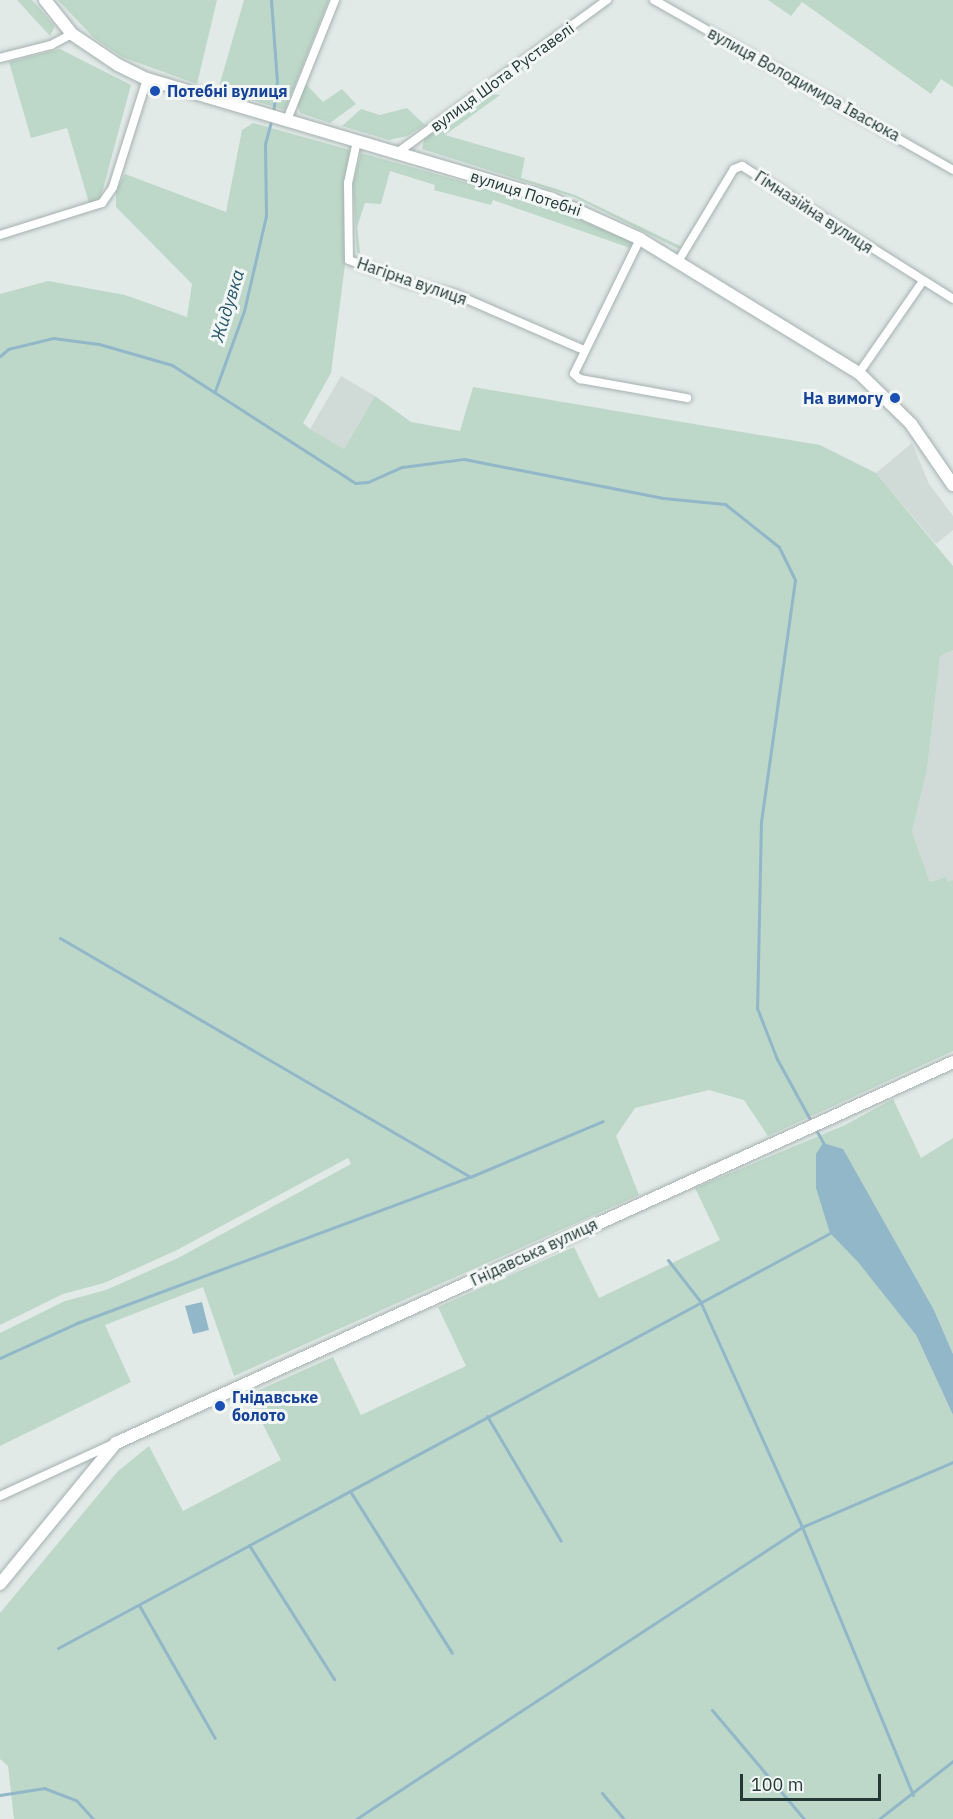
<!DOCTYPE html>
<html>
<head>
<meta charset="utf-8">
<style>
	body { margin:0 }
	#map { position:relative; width:953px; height:1819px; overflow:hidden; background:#e2eae8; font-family:"IBM Plex Sans",sans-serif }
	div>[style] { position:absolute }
	.built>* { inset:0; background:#d0dad7 }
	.green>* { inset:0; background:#bdd8c9 }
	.water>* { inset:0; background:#91b7c8 }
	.stream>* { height:3px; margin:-1.5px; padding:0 1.5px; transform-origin:1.5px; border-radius:1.5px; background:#91b7c8 }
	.roads { filter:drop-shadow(0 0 2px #a5b1af) drop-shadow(0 0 2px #a5b1af) }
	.street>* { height:8px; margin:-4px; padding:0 4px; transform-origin:4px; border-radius:4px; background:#fff }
	.secondary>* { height:12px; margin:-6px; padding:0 6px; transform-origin:6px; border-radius:6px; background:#fff }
	.dots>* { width:16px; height:16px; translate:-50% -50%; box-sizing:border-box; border:3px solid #f2f7f5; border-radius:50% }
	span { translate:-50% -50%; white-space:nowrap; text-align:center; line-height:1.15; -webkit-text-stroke:6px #f2f7f5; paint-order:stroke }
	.street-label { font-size:16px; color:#243936 }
	.transit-label { font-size:16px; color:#164399; font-weight:700 }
	.left { translate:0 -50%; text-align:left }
	.right { translate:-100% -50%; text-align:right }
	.water-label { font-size:18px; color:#26576d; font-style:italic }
	.scale { position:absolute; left:740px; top:1774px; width:141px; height:27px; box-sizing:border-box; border:3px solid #243936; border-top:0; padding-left:8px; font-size:18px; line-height:21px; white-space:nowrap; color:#243936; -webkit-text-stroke:4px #f2f7f5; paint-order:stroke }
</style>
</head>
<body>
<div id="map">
	<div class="built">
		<div style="clip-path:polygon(341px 376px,375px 396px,344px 449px,310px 429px)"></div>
		<div style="clip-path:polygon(912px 443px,929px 484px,953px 516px,953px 530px,936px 544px,876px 473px)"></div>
		<div style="clip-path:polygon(953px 650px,953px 880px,948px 882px,946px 877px,930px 882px,912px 832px,927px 770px,940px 655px)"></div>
	</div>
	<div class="green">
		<div style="clip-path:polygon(17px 0,32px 0,55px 26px,50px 36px)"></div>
		<div style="clip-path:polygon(58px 0,217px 0,197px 84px,122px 57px,94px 38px)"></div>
		<div style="clip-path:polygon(244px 0,329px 0,285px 110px,218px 90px)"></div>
		<div style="clip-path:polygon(768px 0,953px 0,953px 87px,941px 79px,931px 94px,802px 2px,791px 16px)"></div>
		<div style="clip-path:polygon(60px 49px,131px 85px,100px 200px,89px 203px,67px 128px,31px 138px,9px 62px)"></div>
		<div style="clip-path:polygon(306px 84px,323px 102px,342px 89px,356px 104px,330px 123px,300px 113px,297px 103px)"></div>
		<div style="clip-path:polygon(488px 94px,500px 95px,445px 135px,525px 158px,521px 178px,575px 195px,682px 247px,679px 249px,574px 197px,422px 149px,425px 135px)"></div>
		<div style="clip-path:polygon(407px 108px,425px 125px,407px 136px,389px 140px,342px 126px,361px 109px,380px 115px)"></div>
		<div style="clip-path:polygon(253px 123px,350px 150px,344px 182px,345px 265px,331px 373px,303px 423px,310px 429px,344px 449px,375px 396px,411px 422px,460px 431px,473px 387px,820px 445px,876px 473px,953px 566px,953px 650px,940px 656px,927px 770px,912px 832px,930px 882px,946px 877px,948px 882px,953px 880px,953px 1051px,768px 1136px,744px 1100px,709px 1090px,635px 1108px,616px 1136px,639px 1195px,234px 1376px,203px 1287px,105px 1325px,131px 1382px,0 1446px,0 1333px,65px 1301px,106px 1290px,178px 1258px,351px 1164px,348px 1158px,175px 1251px,104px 1283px,63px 1294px,0 1325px,0 294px,48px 281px,125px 295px,187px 317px,192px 284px,116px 207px,116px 190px,125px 174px,226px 212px,242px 130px)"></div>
		<div style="clip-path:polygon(361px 153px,545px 205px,633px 242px,630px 248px,493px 200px,491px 205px,434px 190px,435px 185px,390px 171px,381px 204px,365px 203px,357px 227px,360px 252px,367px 261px,385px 270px,366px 263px,357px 252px,353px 183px)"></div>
		<div style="clip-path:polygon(893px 1099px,921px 1158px,953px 1138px,953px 1354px,934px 1310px,871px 1199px,859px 1262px,916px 1335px,953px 1415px,953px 1819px,14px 1819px,8px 1766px,0 1759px,0 1613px,118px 1471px,149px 1446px,183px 1511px,281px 1460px,248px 1395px,333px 1357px,361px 1415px,466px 1366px,438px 1307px,574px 1247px,599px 1298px,720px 1240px,695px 1188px,845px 1125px)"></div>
	</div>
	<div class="water">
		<div style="clip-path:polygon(823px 1143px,843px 1149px,934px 1310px,953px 1354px,953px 1415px,916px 1335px,858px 1262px,830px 1233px,816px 1188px,816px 1154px)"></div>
		<div style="clip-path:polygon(202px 1302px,209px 1330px,193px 1334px,185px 1306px)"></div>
	</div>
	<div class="stream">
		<div style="left:271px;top:0;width:81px;rotate:85.8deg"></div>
		<div style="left:277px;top:81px;width:31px;rotate:97deg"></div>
		<div style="left:0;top:356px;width:11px;rotate:-41deg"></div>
		<div style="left:8px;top:349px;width:46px;rotate:-13.7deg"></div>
		<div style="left:53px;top:338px;width:46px;rotate:7.4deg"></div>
		<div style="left:99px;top:344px;width:76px;rotate:16deg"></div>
		<div style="left:172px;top:365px;width:218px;rotate:32.8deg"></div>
		<div style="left:355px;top:483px;width:13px;rotate:-4deg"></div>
		<div style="left:368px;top:482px;width:37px;rotate:-24deg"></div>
		<div style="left:402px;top:467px;width:63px;rotate:-7.4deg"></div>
		<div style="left:464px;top:459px;width:203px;rotate:11.1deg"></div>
		<div style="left:663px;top:498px;width:62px;rotate:5.5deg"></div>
		<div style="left:725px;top:504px;width:69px;rotate:38.5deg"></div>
		<div style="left:779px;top:547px;width:37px;rotate:64deg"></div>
		<div style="left:795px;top:580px;width:243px;rotate:98deg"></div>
		<div style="left:761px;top:821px;width:187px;rotate:91.2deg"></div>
		<div style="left:757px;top:1008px;width:55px;rotate:68.6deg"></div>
		<div style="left:777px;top:1059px;width:73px;rotate:61.3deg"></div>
		<div style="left:215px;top:391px;width:85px;rotate:-70.1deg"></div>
		<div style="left:244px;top:311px;width:98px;rotate:-77deg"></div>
		<div style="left:266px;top:216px;width:72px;rotate:-90.8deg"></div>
		<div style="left:265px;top:144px;width:27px;rotate:-75deg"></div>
		<div style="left:60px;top:938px;width:475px;rotate:30.2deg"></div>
		<div style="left:815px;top:1128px;width:21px;rotate:61deg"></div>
		<div style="left:668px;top:1260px;width:52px;rotate:52deg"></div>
		<div style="left:700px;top:1301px;width:248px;rotate:65.7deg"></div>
		<div style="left:802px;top:1527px;width:290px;rotate:67.5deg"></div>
		<div style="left:0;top:1358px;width:85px;rotate:-24.4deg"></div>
		<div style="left:77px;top:1323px;width:419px;rotate:-20.4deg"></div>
		<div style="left:470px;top:1177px;width:144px;rotate:-22.8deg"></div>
		<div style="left:487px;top:1416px;width:145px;rotate:59.4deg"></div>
		<div style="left:350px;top:1491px;width:191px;rotate:57.8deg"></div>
		<div style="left:249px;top:1545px;width:159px;rotate:57.6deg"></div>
		<div style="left:139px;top:1605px;width:153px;rotate:60.3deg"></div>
		<div style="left:58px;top:1648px;width:876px;rotate:-28.26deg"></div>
		<div style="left:712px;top:1710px;width:143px;rotate:49.8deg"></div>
		<div style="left:602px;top:1793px;width:34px;rotate:50deg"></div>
		<div style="left:0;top:1795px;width:45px;rotate:-9deg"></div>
		<div style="left:44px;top:1788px;width:34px;rotate:21deg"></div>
		<div style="left:76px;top:1800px;width:25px;rotate:48deg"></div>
		<div style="left:356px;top:1819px;width:533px;rotate:-33.21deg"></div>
		<div style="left:802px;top:1527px;width:164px;rotate:-23.3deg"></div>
		<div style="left:879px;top:1819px;width:94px;rotate:-38.1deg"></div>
	</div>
	<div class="roads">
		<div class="street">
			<div style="left:654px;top:0;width:344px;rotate:29.6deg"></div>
			<div style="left:0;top:58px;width:53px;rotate:-14.3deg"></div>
			<div style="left:51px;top:45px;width:24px;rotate:-28deg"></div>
			<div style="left:287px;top:120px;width:129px;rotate:-68.2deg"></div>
			<div style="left:357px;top:141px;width:43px;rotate:102.1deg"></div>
			<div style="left:348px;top:183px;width:77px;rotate:89.3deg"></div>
			<div style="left:349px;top:260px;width:60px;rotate:21.4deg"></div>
			<div style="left:405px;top:282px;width:51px;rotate:13.5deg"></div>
			<div style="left:455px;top:294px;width:141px;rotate:23.5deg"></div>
			<div style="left:397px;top:153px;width:260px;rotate:-36.1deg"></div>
			<div style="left:0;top:235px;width:107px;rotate:-17.4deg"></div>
			<div style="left:102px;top:203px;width:19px;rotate:-55deg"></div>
			<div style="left:113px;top:187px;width:113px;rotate:-72.5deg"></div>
			<div style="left:640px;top:239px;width:150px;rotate:116.1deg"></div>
			<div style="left:574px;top:374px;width:8px;rotate:40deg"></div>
			<div style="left:580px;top:379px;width:109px;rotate:10.1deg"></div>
			<div style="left:679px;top:260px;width:106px;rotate:-58.9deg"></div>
			<div style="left:734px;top:169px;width:9px;rotate:-21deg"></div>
			<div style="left:742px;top:166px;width:249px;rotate:32.2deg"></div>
			<div style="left:859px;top:373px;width:112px;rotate:-55.2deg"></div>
			<div style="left:0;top:1496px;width:124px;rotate:-24.7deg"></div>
		</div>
		<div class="secondary">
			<div style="left:45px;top:0;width:43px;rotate:51.5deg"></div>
			<div style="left:72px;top:34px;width:55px;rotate:34deg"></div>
			<div style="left:118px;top:65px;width:32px;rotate:26deg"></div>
			<div style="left:147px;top:79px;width:422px;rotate:16.5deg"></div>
			<div style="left:552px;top:199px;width:97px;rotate:24.4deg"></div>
			<div style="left:640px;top:239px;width:257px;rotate:31.5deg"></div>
			<div style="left:859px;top:373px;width:73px;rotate:44.4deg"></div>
			<div style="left:911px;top:424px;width:74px;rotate:55.5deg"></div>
			<div style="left:0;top:1584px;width:183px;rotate:-50.6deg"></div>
			<div style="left:116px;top:1443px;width:920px;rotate:-24.47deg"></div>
		</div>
	</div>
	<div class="dots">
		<div style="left:155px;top:91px;background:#1a4fb4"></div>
		<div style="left:895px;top:398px;background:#1a4fb4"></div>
		<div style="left:220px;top:1406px;background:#1a4fb4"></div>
	</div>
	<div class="street-label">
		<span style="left:502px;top:77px;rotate:-36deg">вулиця Шота Руставелі</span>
		<span style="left:804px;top:84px;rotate:29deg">вулиця Володимира Івасюка</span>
		<span style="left:526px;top:193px;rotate:18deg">вулиця Потебні</span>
		<span style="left:814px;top:212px;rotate:33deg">Гімназійна вулиця</span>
		<span style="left:412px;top:281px;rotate:19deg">Нагірна вулиця</span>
		<span style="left:534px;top:1252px;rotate:-25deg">Гнідавська вулиця</span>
	</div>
	<div class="transit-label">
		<span class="left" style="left:167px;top:91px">Потебні вулиця</span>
		<span class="right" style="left:883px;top:398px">На вимогу</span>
		<span class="left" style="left:232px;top:1406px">Гнідавське<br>болото</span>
	</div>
	<div class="water-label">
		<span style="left:228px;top:306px;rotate:-73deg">Жидувка</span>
	</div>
	<div class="scale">100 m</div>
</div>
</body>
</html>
